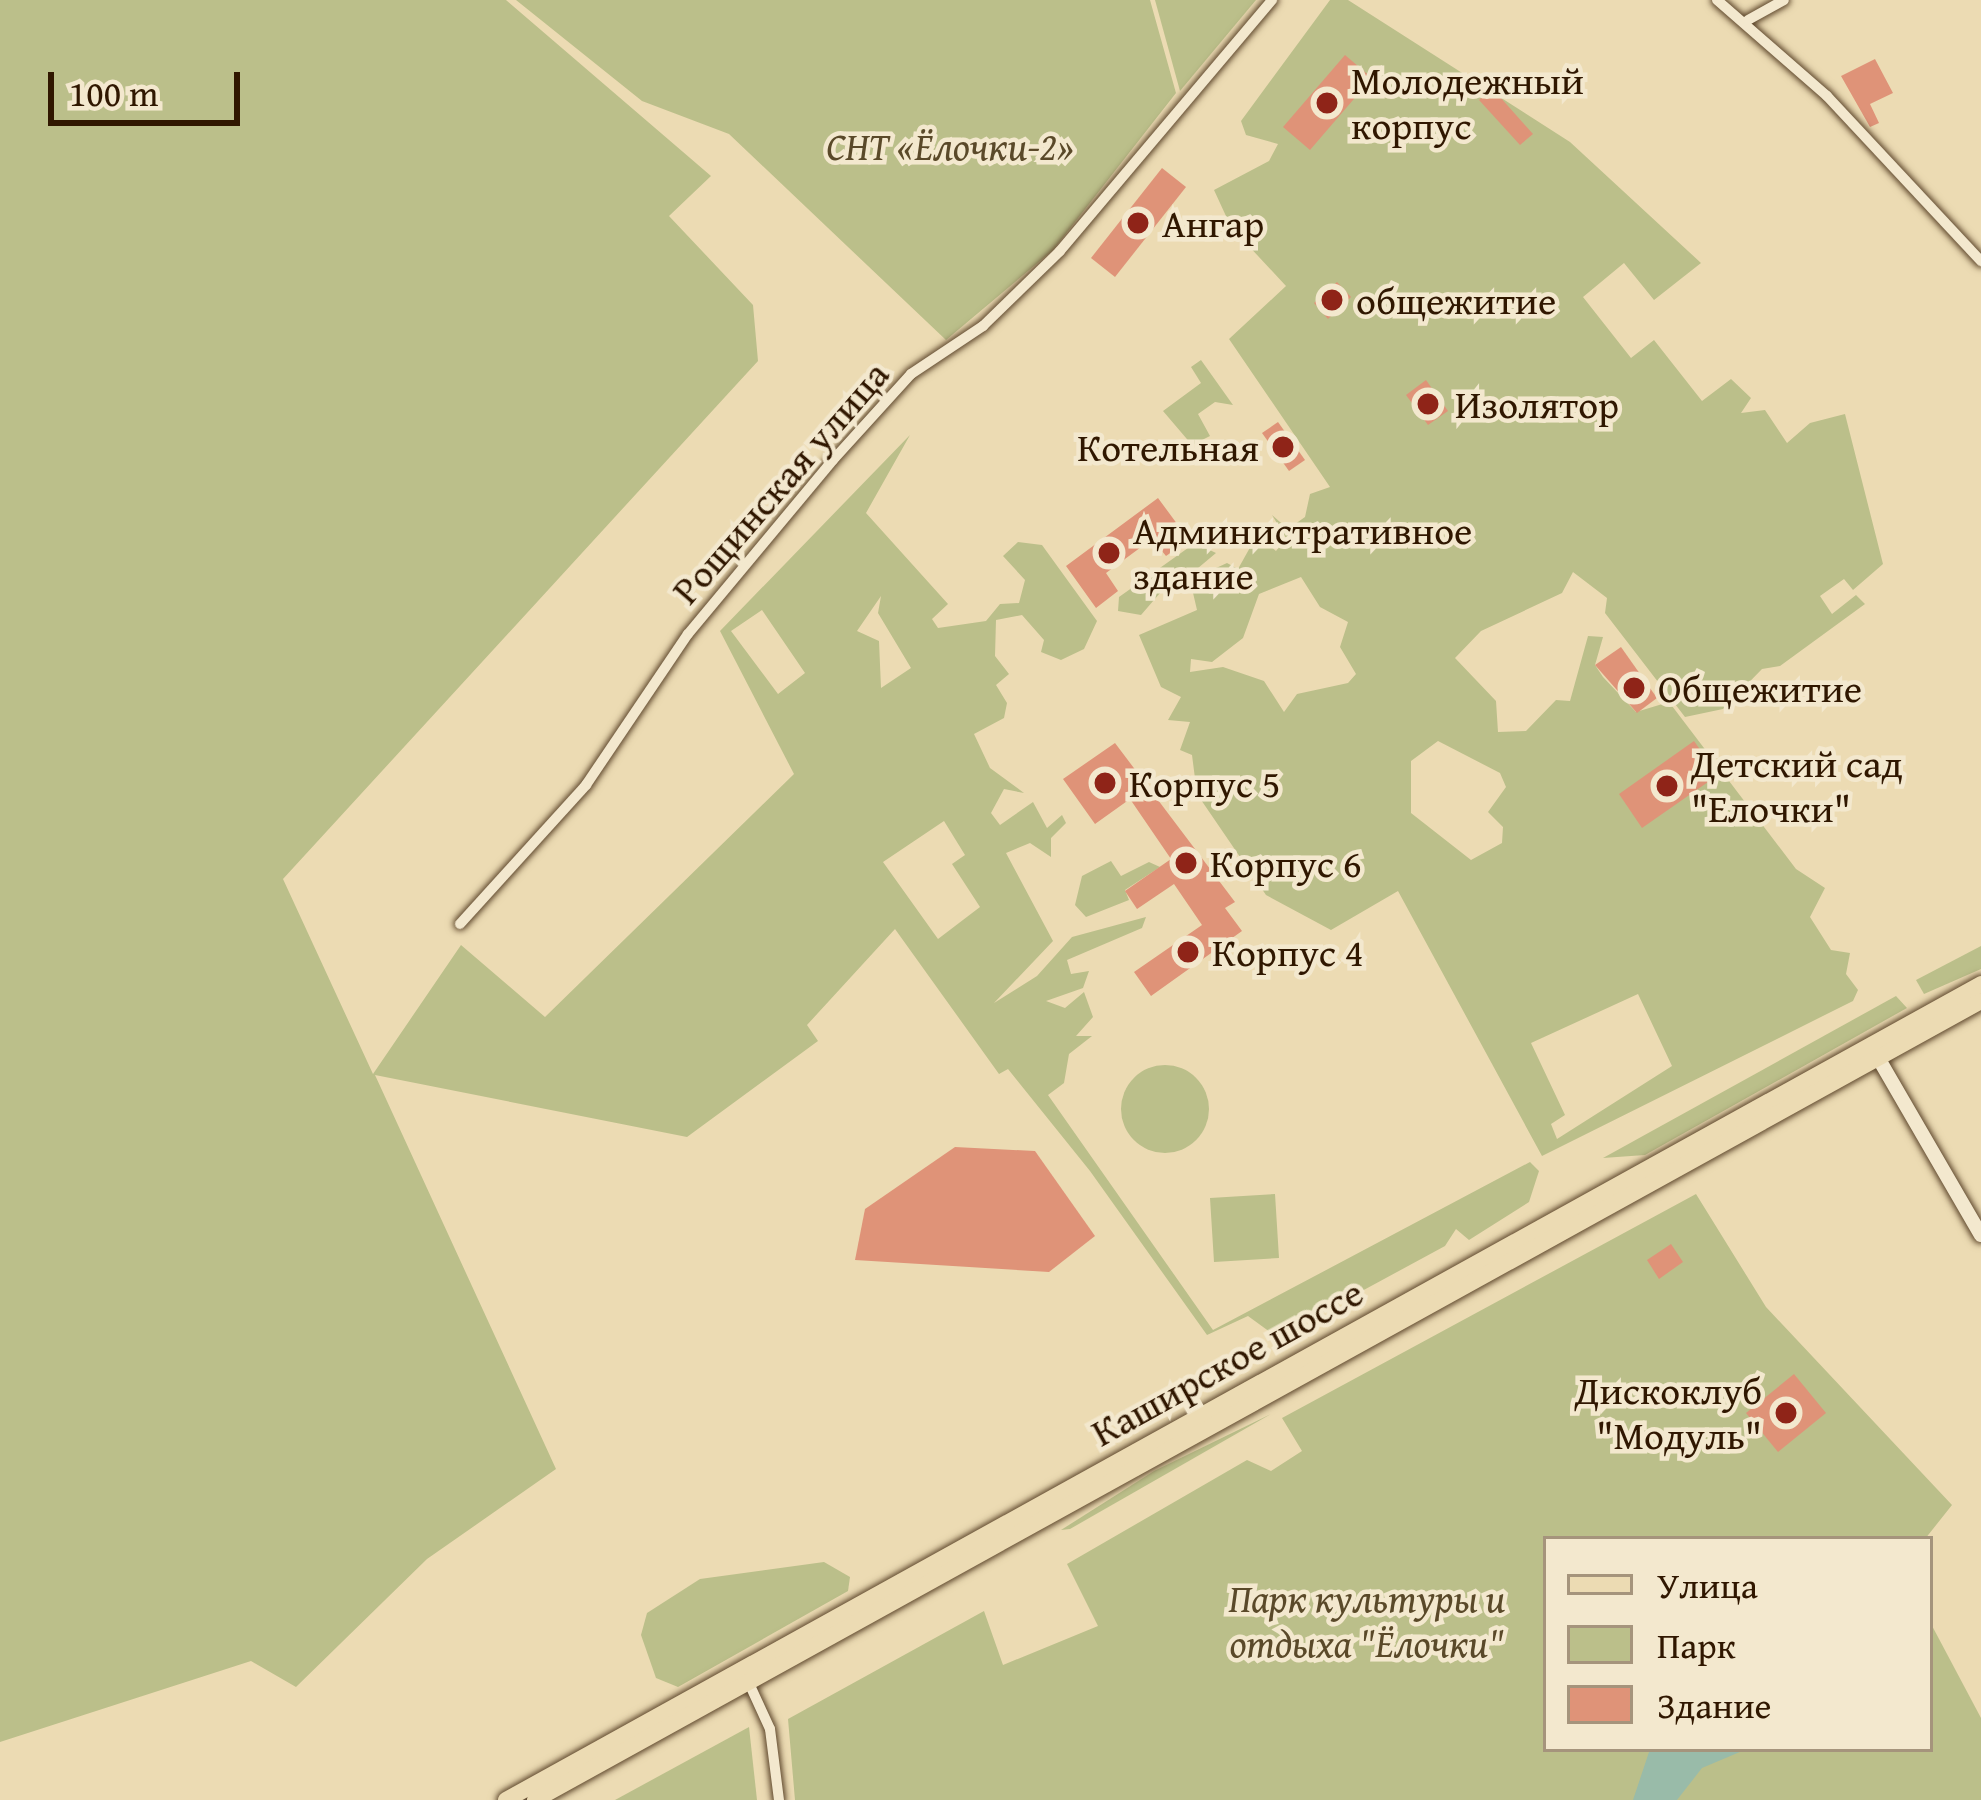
<!DOCTYPE html>
<html>
<head>
<meta charset="utf-8">
<style>
	body { margin:0 }
	#map { position:relative; width:1981px; height:1800px; overflow:hidden; background:#ecdbb3; font-family:"Gentium Book Plus",serif }
	div>[style] { position:absolute }
	.green>* { inset:0; background:#bbbf8a }
	.round { border-radius:50% }
	.water>* { inset:0; background:#99bba9 }
	.building>* { inset:0; background:#df9378 }
	.roads { filter:drop-shadow(0 0 3px #5f482d) drop-shadow(0 0 3px #5f482d) }
	.minor>* { height:10px; margin:-5px; padding:0 5px; transform-origin:5px; border-radius:5px; background:#f3e8ce }
	.tertiary>* { height:14px; margin:-7px; padding:0 7px; transform-origin:7px; border-radius:7px; background:#f3e8ce }
	.primary>* { height:16px; margin:-8px; padding:0 8px; transform-origin:8px; border-radius:8px; background:#ecdbb3 }
	.dots>* { width:33px; height:33px; translate:-50% -50%; box-sizing:border-box; border:6px solid #f3e8ce; border-radius:50% }
	span { translate:-50% -50%; white-space:nowrap; text-align:center; line-height:1.15; -webkit-text-stroke:9px #f3e8ce; paint-order:stroke }
	.poi-label { font-size:39px; color:#301700 }
	.left { translate:0 -50%; text-align:left }
	.right { translate:-100% -50%; text-align:right }
	.park-label { font-size:39px; color:#5a4929; font-style:italic }
	.street-label { font-size:39px; color:#301700 }
	.legend { position:absolute; left:1543px; top:1536px; width:390px; height:216px; box-sizing:border-box; background:#f3e8ce; border:3px solid #a5947c; margin:0; padding:15px 21px; list-style:none; font-size:36px; color:#301700 }
	.legend li { display:flex; align-items:center; gap:24px; height:60px }
	.legend b { width:60px; border:3px solid #a5947c }
	.scale { position:absolute; left:48px; top:72px; width:192px; height:54px; box-sizing:border-box; border:6px solid #301700; border-top:0; padding-left:15px; font-size:36px; line-height:42px; white-space:nowrap; color:#301700; -webkit-text-stroke:9px #f3e8ce; paint-order:stroke }
</style>
</head>
<body>
<div id="map">
	<div class="green">
		<div style="clip-path:polygon(evenodd,0 0,506px 0,711px 176px,669px 216px,753px 305px,758px 361px,283px 879px,373px 1074px,461px 945px,545px 1017px,794px 774px,720px 631px,910px 435px,866px 513px,948px 604px,932px 619px,938px 628px,986px 621px,1000px 604px,1019px 603px,1025px 580px,1003px 556px,1018px 542px,1042px 545px,1097px 621px,1084px 649px,1061px 660px,1041px 652px,1044px 640px,1022px 615px,996px 620px,995px 656px,1009px 674px,996px 685px,1007px 703px,1004px 718px,974px 734px,990px 768px,1024px 793px,1004px 789px,991px 813px,1000px 825px,1033px 802px,1047px 828px,1062px 815px,1066px 823px,1051px 838px,1051px 857px,1030px 843px,1006px 853px,1053px 941px,994px 1003px,1037px 976px,1072px 937px,1146px 917px,1142px 928px,1067px 960px,1071px 974px,1089px 971px,1083px 988px,1046px 1001px,1065px 1008px,1084px 992px,1093px 1017px,1076px 1036px,1092px 1036px,1069px 1054px,1064px 1083px,1048px 1095px,1213px 1330px,1530px 1162px,1539px 1171px,1529px 1202px,1469px 1240px,1456px 1229px,1445px 1246px,1277px 1337px,1248px 1316px,1207px 1335px,1090px 1171px,1008px 1069px,999px 1074px,895px 929px,807px 1025px,818px 1041px,687px 1137px,375px 1075px,556px 1469px,427px 1559px,296px 1687px,251px 1661px,0 1742px,0 0,881px 596px,878px 613px,911px 668px,881px 688px,879px 641px,857px 631px,881px 596px,0 0,762px 610px,805px 673px,778px 694px,731px 631px,762px 610px,0 0,944px 821px,965px 855px,952px 864px,980px 907px,938px 939px,883px 862px,944px 821px)"></div>
		<div style="clip-path:polygon(516px 0,1150px 0,1176px 93px,1053px 250px,946px 340px,729px 134px,642px 101px)"></div>
		<div style="clip-path:polygon(1155px 0,1256px 0,1180px 91px)"></div>
		<div style="clip-path:polygon(evenodd,1330px 0,1348px 0,1570px 142px,1701px 263px,1654px 300px,1624px 263px,1583px 297px,1631px 358px,1654px 340px,1702px 401px,1731px 379px,1751px 398px,1741px 413px,1765px 410px,1787px 443px,1810px 423px,1845px 414px,1883px 564px,1853px 590px,1844px 579px,1820px 596px,1832px 614px,1856px 595px,1865px 604px,1780px 666px,1762px 669px,1723px 709px,1685px 717px,1605px 613px,1607px 598px,1573px 572px,1562px 593px,1481px 631px,1455px 658px,1496px 701px,1498px 732px,1526px 731px,1556px 700px,1570px 701px,1588px 636px,1603px 637px,1595px 665px,1603px 677px,1636px 712px,1669px 702px,1796px 869px,1825px 888px,1810px 917px,1831px 950px,1850px 953px,1846px 974px,1858px 990px,1853px 1001px,1542px 1156px,1398px 891px,1331px 930px,1266px 895px,1197px 794px,1192px 755px,1180px 750px,1190px 722px,1168px 720px,1181px 697px,1161px 687px,1139px 635px,1197px 610px,1190px 580px,1227px 563px,1238px 569px,1257px 535px,1276px 551px,1286px 538px,1272px 515px,1288px 529px,1305px 517px,1310px 494px,1330px 487px,1229px 339px,1286px 286px,1231px 227px,1214px 190px,1269px 161px,1278px 144px,1246px 135px,1241px 121px,1330px 0,1301px 577px,1320px 607px,1348px 622px,1340px 647px,1356px 674px,1348px 683px,1297px 694px,1284px 712px,1264px 681px,1223px 667px,1190px 672px,1191px 659px,1212px 662px,1243px 638px,1259px 594px,1301px 577px,1330px 0,1438px 741px,1500px 773px,1506px 787px,1488px 812px,1503px 827px,1502px 843px,1471px 860px,1411px 813px,1411px 761px,1438px 741px,1330px 0,1638px 994px,1672px 1066px,1557px 1139px,1551px 1124px,1565px 1115px,1531px 1043px,1638px 994px)"></div>
		<div style="clip-path:polygon(1201px 360px,1233px 405px,1215px 402px,1198px 414px,1210px 436px,1192px 445px,1163px 411px,1201px 383px,1191px 367px)"></div>
		<div style="clip-path:polygon(1195px 543px,1216px 553px,1179px 584px,1173px 578px,1141px 615px,1118px 611px,1119px 597px)"></div>
		<div style="clip-path:polygon(1111px 861px,1121px 876px,1149px 862px,1160px 867px,1125px 890px,1129px 900px,1086px 917px,1075px 905px,1082px 876px)"></div>
		<div style="clip-path:polygon(1981px 946px,1981px 969px,1924px 994px,1916px 980px)"></div>
		<div style="clip-path:polygon(1896px 996px,1907px 1008px,1645px 1155px,1603px 1158px)"></div>
		<div class="round" style="left:1121px;top:1065px;width:88px;height:88px"></div>
		<div style="clip-path:polygon(1275px 1194px,1279px 1258px,1214px 1262px,1210px 1198px)"></div>
		<div style="clip-path:polygon(1696px 1194px,1766px 1307px,1952px 1505px,1925px 1539px,1546px 1539px,1546px 1749px,1930px 1749px,1930px 1622px,1981px 1718px,1981px 1800px,795px 1800px,788px 1719px,984px 1611px,1003px 1665px,1098px 1626px,1067px 1564px,1247px 1460px,1271px 1471px,1302px 1451px,1282px 1418px)"></div>
		<div style="clip-path:polygon(1271px 1414px,1070px 1529px,1061px 1530px,1154px 1471px)"></div>
		<div style="clip-path:polygon(824px 1562px,850px 1577px,848px 1591px,678px 1687px,656px 1678px,641px 1635px,647px 1613px,700px 1579px)"></div>
		<div style="clip-path:polygon(749px 1727px,757px 1800px,615px 1800px)"></div>
	</div>
	<div class="water">
		<div style="clip-path:polygon(1650px 1749px,1747px 1749px,1702px 1768px,1677px 1800px,1633px 1800px)"></div>
	</div>
	<div class="building">
		<div style="clip-path:polygon(1345px 55px,1372px 78px,1310px 150px,1283px 127px)"></div>
		<div style="clip-path:polygon(1875px 59px,1893px 93px,1870px 104px,1879px 123px,1870px 127px,1841px 76px)"></div>
		<div style="clip-path:polygon(1492px 88px,1533px 134px,1520px 145px,1479px 100px)"></div>
		<div style="clip-path:polygon(1162px 168px,1186px 187px,1115px 277px,1091px 258px)"></div>
		<div style="clip-path:polygon(1337px 282px,1351px 297px,1328px 319px,1314px 303px)"></div>
		<div style="clip-path:polygon(1426px 380px,1448px 411px,1428px 425px,1406px 395px)"></div>
		<div style="clip-path:polygon(1278px 422px,1305px 460px,1289px 471px,1262px 433px)"></div>
		<div style="clip-path:polygon(1158px 498px,1189px 540px,1166px 556px,1152px 539px,1106px 573px,1118px 591px,1096px 608px,1066px 566px)"></div>
		<div style="clip-path:polygon(1621px 647px,1657px 698px,1637px 713px,1595px 665px)"></div>
		<div style="clip-path:polygon(1694px 741px,1718px 775px,1642px 828px,1619px 794px)"></div>
		<div style="clip-path:polygon(1115px 743px,1235px 902px,1225px 908px,1242px 931px,1151px 996px,1134px 972px,1202px 925px,1174px 884px,1137px 909px,1125px 891px,1171px 859px,1130px 799px,1095px 824px,1063px 779px)"></div>
		<div style="clip-path:polygon(955px 1147px,1035px 1151px,1095px 1236px,1049px 1272px,855px 1260px,865px 1209px)"></div>
		<div style="clip-path:polygon(1671px 1244px,1683px 1262px,1659px 1279px,1647px 1260px)"></div>
		<div style="clip-path:polygon(1794px 1374px,1826px 1413px,1778px 1452px,1746px 1413px)"></div>
	</div>
	<div class="roads">
		<div class="minor">
			<div style="left:1717px;top:0;width:146px;rotate:41.1deg"></div>
			<div style="left:1827px;top:96px;width:226px;rotate:47deg"></div>
			<div style="left:1748px;top:20px;width:41px;rotate:-29.1deg"></div>
			<div style="left:460px;top:924px;width:188px;rotate:-47.8deg"></div>
			<div style="left:586px;top:785px;width:182px;rotate:-56deg"></div>
			<div style="left:688px;top:634px;width:226px;rotate:-50.2deg"></div>
			<div style="left:833px;top:460px;width:116px;rotate:-47.8deg"></div>
			<div style="left:911px;top:374px;width:87px;rotate:-33.7deg"></div>
			<div style="left:983px;top:326px;width:107px;rotate:-44.2deg"></div>
			<div style="left:1060px;top:251px;width:329px;rotate:-49.8deg"></div>
			<div style="left:748px;top:1681px;width:53px;rotate:65.4deg"></div>
			<div style="left:770px;top:1729px;width:72px;rotate:82.8deg"></div>
		</div>
		<div class="tertiary">
			<div style="left:1873px;top:1049px;width:215px;rotate:59.9deg"></div>
		</div>
		<div class="primary">
			<div style="left:506px;top:1800px;width:1686px;rotate:-28.95deg"></div>
			<div style="left:535px;top:1800px;width:1652px;rotate:-28.92deg"></div>
		</div>
	</div>
	<div class="dots">
		<div style="left:1327px;top:103px;background:#8f2418"></div>
		<div style="left:1138px;top:223px;background:#8f2418"></div>
		<div style="left:1332px;top:300px;background:#8f2418"></div>
		<div style="left:1428px;top:404px;background:#8f2418"></div>
		<div style="left:1283px;top:447px;background:#8f2418"></div>
		<div style="left:1109px;top:553px;background:#8f2418"></div>
		<div style="left:1634px;top:688px;background:#8f2418"></div>
		<div style="left:1105px;top:783px;background:#8f2418"></div>
		<div style="left:1667px;top:786px;background:#8f2418"></div>
		<div style="left:1186px;top:863px;background:#8f2418"></div>
		<div style="left:1188px;top:952px;background:#8f2418"></div>
		<div style="left:1786px;top:1413px;background:#8f2418"></div>
	</div>
	<div class="poi-label">
		<span class="left" style="left:1351px;top:103px">Молодежный<br>корпус</span>
		<span class="left" style="left:1162px;top:223px">Ангар</span>
		<span class="left" style="left:1356px;top:300px">общежитие</span>
		<span class="left" style="left:1455px;top:404px">Изолятор</span>
		<span class="right" style="left:1259px;top:447px">Котельная</span>
		<span class="left" style="left:1133px;top:553px">Административное<br>здание</span>
		<span class="left" style="left:1658px;top:688px">Общежитие</span>
		<span class="left" style="left:1691px;top:786px">Детский сад<br>"Елочки"</span>
		<span class="left" style="left:1129px;top:783px">Корпус 5</span>
		<span class="left" style="left:1210px;top:863px">Корпус 6</span>
		<span class="left" style="left:1212px;top:952px">Корпус 4</span>
		<span class="right" style="left:1762px;top:1413px">Дискоклуб<br>"Модуль"</span>
	</div>
	<div class="park-label">
		<span style="left:950px;top:146px">СНТ «Ёлочки-2»</span>
		<span style="left:1367px;top:1621px">Парк культуры и<br>отдыха "Ёлочки"</span>
	</div>
	<div class="street-label">
		<span style="left:780px;top:482px;rotate:-49deg">Рощинская улица</span>
		<span style="left:1227px;top:1362px;rotate:-29deg">Каширское шоссе</span>
	</div>
	<ul class="legend">
	<li><b style="height:15px;background:#ecdbb3"></b>Улица</li>
	<li><b style="height:33px;background:#bbbf8a"></b>Парк</li>
	<li><b style="height:33px;background:#df9378"></b>Здание</li>
	</ul>
	<div class="scale">100 m</div>
</div>
</body>
</html>
